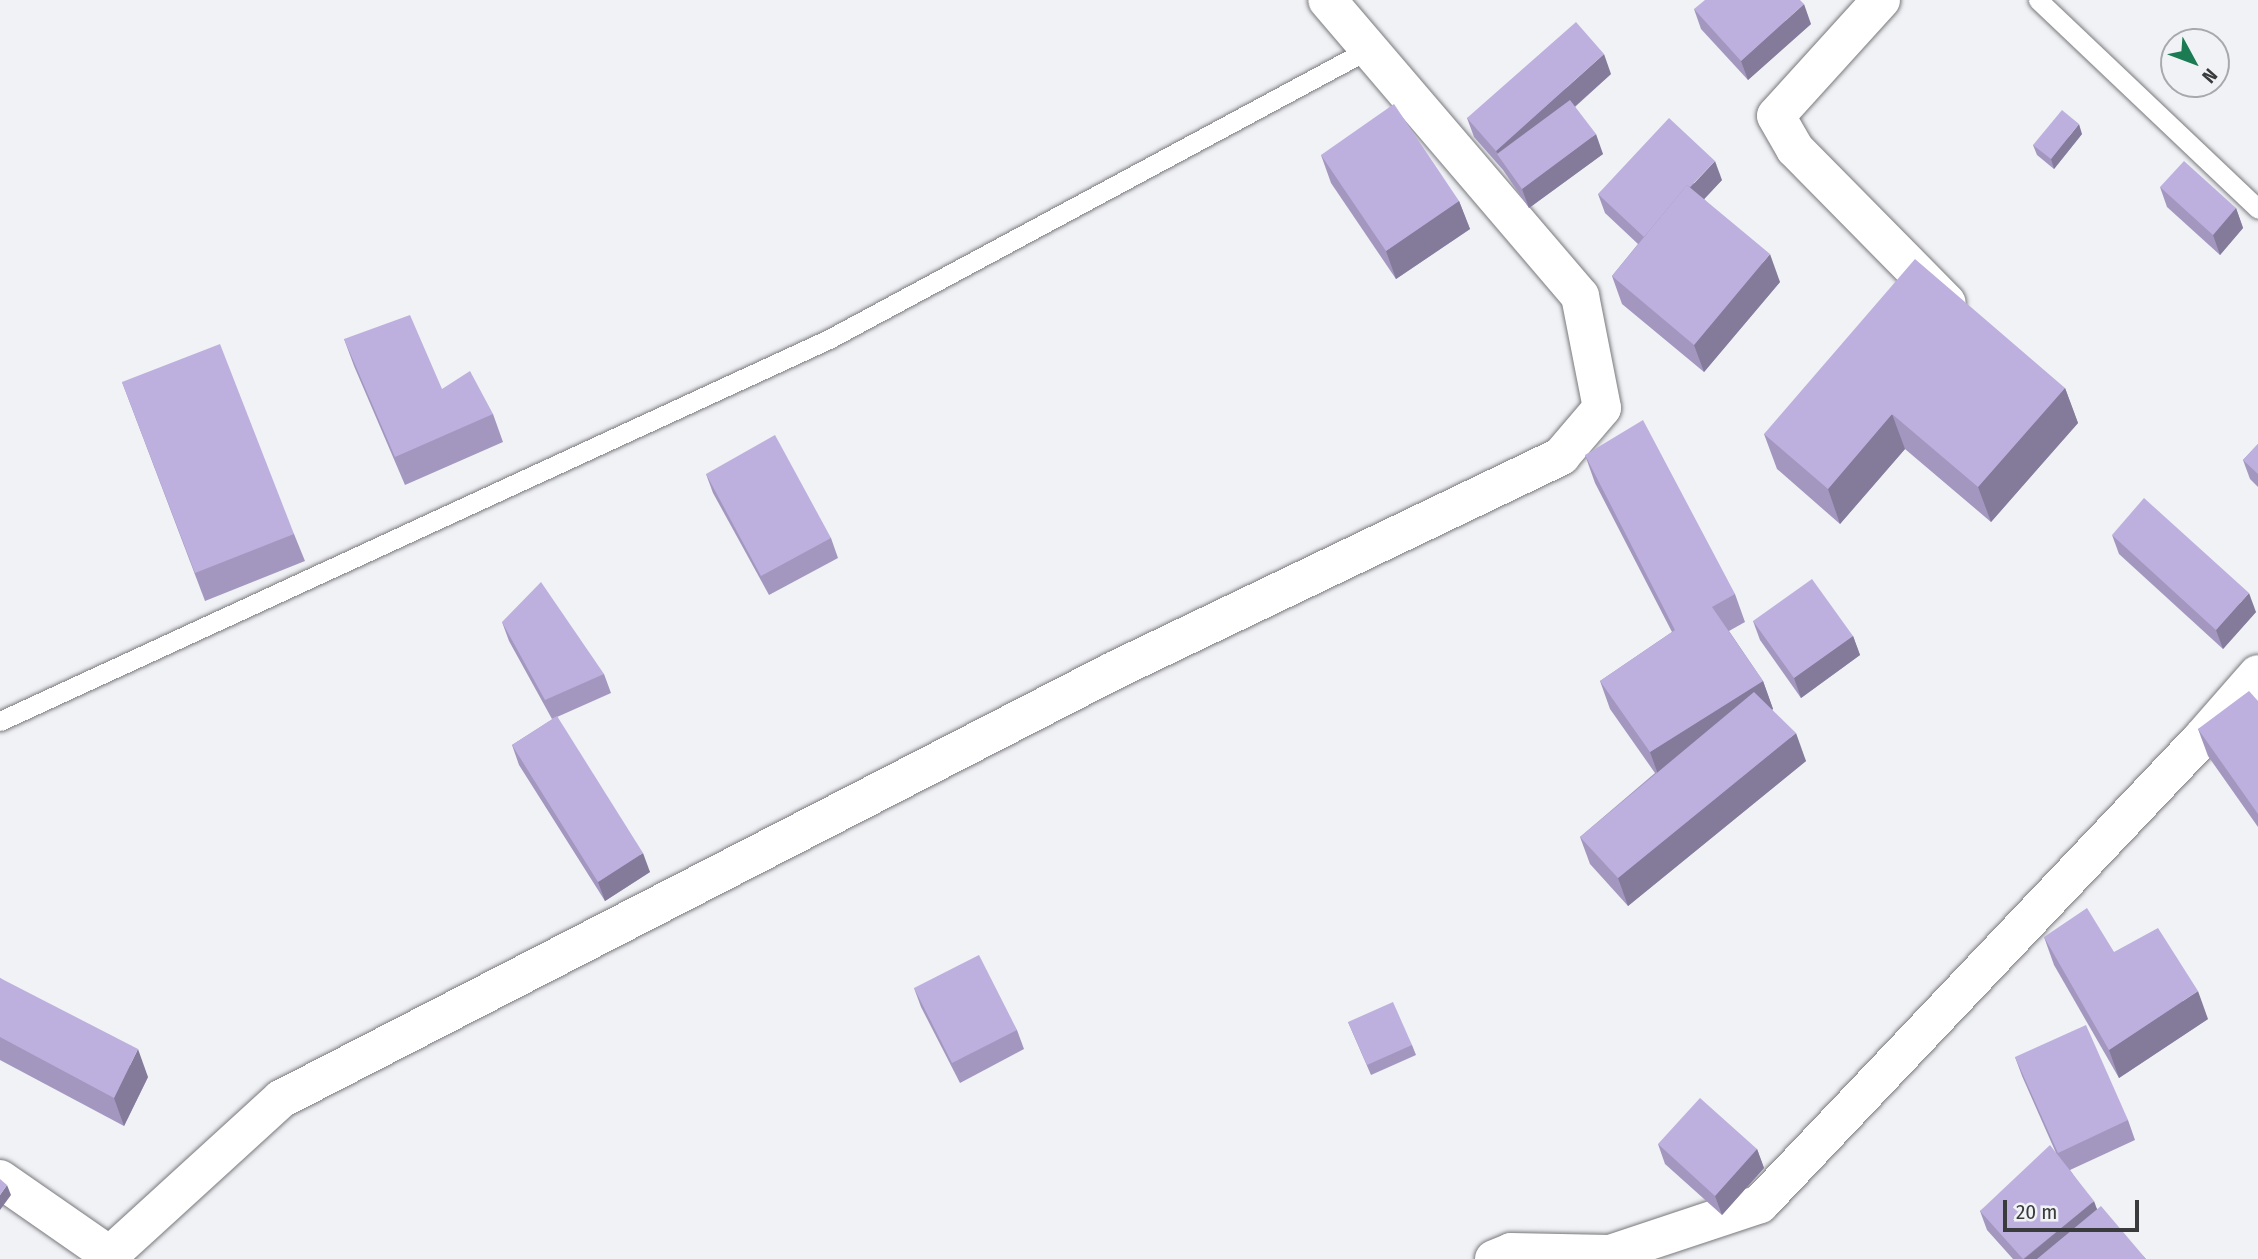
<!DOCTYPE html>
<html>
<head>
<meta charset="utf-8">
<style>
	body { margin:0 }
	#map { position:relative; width:2258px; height:1259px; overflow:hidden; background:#f1f2f6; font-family:"Fira Sans Condensed",sans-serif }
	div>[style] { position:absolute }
	.roads { filter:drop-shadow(0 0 2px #78797c) drop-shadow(0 0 2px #78797c) }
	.service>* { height:19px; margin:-9.5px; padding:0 9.5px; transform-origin:9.5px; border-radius:9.5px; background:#fff }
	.minor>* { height:38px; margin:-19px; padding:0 19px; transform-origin:19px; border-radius:19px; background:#fff }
	.wall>* { inset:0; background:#a397bf }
	.shaded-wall>* { inset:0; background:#847b9b }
	.building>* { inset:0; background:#bdb0de }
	span { translate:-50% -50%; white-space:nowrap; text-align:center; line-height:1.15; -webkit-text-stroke:7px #f1f2f6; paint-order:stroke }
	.north { position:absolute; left:2160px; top:28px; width:70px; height:70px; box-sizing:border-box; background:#f1f2f6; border:2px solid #a8a9ac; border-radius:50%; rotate:131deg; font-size:19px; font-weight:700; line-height:28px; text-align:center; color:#3a3b3c }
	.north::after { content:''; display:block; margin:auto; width:24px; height:32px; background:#1b7c53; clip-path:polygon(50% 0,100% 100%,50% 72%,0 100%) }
	.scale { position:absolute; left:2003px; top:1200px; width:136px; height:32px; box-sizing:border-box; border:4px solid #3a3b3c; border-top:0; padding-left:9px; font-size:21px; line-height:24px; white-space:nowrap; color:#3a3b3c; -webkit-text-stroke:5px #f1f2f6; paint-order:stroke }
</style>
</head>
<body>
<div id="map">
	<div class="roads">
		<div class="service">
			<div style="left:2038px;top:0;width:303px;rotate:43.5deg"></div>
			<div style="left:0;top:721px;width:913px;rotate:-24.74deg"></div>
			<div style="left:829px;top:339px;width:613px;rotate:-28.24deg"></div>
		</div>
		<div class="minor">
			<div style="left:1881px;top:0;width:156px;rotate:132.2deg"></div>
			<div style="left:1776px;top:116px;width:38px;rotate:60deg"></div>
			<div style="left:1795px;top:149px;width:216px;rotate:45.4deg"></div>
			<div style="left:0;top:1179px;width:140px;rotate:34.8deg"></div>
			<div style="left:110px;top:1255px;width:231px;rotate:-42.4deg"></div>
			<div style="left:281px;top:1099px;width:936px;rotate:-27.22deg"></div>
			<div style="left:1113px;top:671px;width:497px;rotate:-25.6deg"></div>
			<div style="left:1561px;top:456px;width:63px;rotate:-49.5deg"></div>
			<div style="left:1602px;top:408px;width:114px;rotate:-101.1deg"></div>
			<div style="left:1580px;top:296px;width:389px;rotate:-130.5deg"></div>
			<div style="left:1494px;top:1259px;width:18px;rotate:-22deg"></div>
			<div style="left:1511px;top:1252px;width:99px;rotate:1.2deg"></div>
			<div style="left:1610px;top:1254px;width:158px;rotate:-18.4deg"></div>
			<div style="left:1760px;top:1204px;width:641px;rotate:-46.52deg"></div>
			<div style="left:2201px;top:739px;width:86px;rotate:-48.8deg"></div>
		</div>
	</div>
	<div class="wall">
		<div style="clip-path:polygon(1694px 9px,1811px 24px,1748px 80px,1701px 29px)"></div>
		<div style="clip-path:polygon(1611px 74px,1575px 107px,1603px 154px,1529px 208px,1503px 170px,1474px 137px,1467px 118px)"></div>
		<div style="clip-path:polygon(2082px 134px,2054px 169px,2037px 155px,2033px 145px)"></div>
		<div style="clip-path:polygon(1321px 155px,1459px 201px,1470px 229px,1396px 279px,1331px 183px)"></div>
		<div style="clip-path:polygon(1722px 180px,1704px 199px,1780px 282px,1704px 372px,1622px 304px,1612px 276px,1638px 244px,1605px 213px,1598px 194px)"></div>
		<div style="clip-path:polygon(2160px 187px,2236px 208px,2243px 228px,2220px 255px,2167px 207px)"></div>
		<div style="clip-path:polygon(344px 339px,442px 389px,493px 414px,503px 442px,405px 485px,354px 366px)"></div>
		<div style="clip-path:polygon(122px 382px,294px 534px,305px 561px,205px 601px)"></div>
		<div style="clip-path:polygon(2065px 388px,2078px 423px,1991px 522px,1905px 449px,1840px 524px,1777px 469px,1764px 434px)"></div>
		<div style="clip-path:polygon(2258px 444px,2258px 487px,2250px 479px,2243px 460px)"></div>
		<div style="clip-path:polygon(1585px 455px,1735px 594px,1745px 622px,1729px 631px,1763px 681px,1773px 709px,1772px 710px,1806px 761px,1628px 906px,1590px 864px,1580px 837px,1655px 773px,1610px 709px,1600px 681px,1672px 632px,1595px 483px)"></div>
		<div style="clip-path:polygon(706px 474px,831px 538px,838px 558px,769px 595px,713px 493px)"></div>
		<div style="clip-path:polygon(2112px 535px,2256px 612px,2223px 649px,2119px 554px)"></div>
		<div style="clip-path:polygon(1753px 621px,1853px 636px,1860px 655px,1801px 698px,1760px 640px)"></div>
		<div style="clip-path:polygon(502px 622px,604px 674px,611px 693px,557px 717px,650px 872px,605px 901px,519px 765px,512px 745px,556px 717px,552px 719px,509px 641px)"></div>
		<div style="clip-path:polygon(2258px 701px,2258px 827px,2208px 756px,2198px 729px)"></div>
		<div style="clip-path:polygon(2044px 937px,2114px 952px,2208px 1019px,2119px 1078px,2054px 965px)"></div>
		<div style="clip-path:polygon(0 978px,148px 1077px,124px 1126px,0 1060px)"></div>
		<div style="clip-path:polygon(914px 988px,1017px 1030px,1024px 1049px,960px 1083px,921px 1007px)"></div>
		<div style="clip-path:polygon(1348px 1022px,1412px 1045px,1416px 1055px,1371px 1075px)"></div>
		<div style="clip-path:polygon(2015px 1057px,2128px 1120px,2135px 1140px,2070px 1170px,2097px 1209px,2146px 1259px,2013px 1259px,1987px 1230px,1980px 1211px,2056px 1153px,2022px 1076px)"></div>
		<div style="clip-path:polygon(1658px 1144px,1757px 1149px,1764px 1168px,1722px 1215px,1665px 1164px)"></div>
	</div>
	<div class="shaded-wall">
		<div style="clip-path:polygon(1804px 4px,1811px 24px,1748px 80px,1741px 61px)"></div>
		<div style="clip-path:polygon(1604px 54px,1611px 74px,1507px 167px,1496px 151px)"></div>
		<div style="clip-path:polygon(2079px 124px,2082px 134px,2054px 169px,2051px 159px)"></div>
		<div style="clip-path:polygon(1596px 134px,1603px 154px,1529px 208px,1522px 189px)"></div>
		<div style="clip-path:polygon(1715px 161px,1722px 180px,1651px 256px,1644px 237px)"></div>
		<div style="clip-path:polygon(1459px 201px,1470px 229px,1396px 279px,1386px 251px)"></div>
		<div style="clip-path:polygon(2236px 208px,2243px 228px,2220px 255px,2213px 235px)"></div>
		<div style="clip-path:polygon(1770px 254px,1780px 282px,1704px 372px,1694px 345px)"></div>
		<div style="clip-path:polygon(2065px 388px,2078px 423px,1991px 522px,1978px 487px)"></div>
		<div style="clip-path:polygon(1892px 414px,1905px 449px,1840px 524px,1828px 489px)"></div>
		<div style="clip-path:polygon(2249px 593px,2256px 612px,2223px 649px,2216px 630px)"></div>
		<div style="clip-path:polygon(1853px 636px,1860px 655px,1801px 698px,1794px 678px)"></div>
		<div style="clip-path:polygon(1763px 681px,1773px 709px,1660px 780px,1650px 752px)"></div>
		<div style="clip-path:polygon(1796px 733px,1806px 761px,1628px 906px,1618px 878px)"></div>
		<div style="clip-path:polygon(643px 853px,650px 872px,605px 901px,598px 882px)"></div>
		<div style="clip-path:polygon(2198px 991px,2208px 1019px,2119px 1078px,2109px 1050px)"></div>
		<div style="clip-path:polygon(138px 1049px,148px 1077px,124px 1126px,114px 1098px)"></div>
		<div style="clip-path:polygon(1757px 1149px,1764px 1168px,1722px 1215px,1715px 1196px)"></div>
		<div style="clip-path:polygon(7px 1185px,11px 1195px,0 1210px,0 1195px)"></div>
		<div style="clip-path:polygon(2094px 1201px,2101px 1220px,2054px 1259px,2024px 1259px)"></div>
	</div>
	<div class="building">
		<div style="clip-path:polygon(1705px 0,1800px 0,1804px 4px,1741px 61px,1694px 9px)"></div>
		<div style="clip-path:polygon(1576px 22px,1604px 54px,1496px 151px,1467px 118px)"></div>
		<div style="clip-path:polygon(1570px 100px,1596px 134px,1522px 189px,1497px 154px)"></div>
		<div style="clip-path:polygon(1394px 104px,1459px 201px,1386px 251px,1321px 155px)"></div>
		<div style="clip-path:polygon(2062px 110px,2079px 124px,2051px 159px,2033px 145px)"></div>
		<div style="clip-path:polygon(1669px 118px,1715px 161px,1690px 187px,1687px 185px,1644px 237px,1598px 194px)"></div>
		<div style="clip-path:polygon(2184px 161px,2236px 208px,2213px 235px,2160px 187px)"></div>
		<div style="clip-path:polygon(1687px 185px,1770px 254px,1694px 345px,1612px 276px)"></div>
		<div style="clip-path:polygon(1915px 259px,2065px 388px,1978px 487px,1892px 414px,1828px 489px,1764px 434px)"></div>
		<div style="clip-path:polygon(410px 315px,442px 389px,470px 371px,493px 414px,395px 457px,344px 339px)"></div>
		<div style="clip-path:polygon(220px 344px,294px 534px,195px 573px,122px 382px)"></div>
		<div style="clip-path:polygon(1643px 420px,1735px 594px,1712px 607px,1763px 681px,1650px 752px,1600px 681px,1675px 630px,1585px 455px)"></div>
		<div style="clip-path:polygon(775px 435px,831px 538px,761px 576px,706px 474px)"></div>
		<div style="clip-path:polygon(2258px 444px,2258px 474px,2243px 460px)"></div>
		<div style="clip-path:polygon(2144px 498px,2249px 593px,2216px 630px,2112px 535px)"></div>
		<div style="clip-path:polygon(1812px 579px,1853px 636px,1794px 678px,1753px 621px)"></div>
		<div style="clip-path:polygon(541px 582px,604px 674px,545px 700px,502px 622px)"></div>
		<div style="clip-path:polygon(2249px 691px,2258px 701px,2258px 814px,2198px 729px)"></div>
		<div style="clip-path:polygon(1754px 692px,1796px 733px,1618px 878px,1580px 837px)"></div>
		<div style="clip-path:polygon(557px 716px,643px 853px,598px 882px,512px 745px)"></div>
		<div style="clip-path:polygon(2087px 908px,2114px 952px,2158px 928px,2198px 991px,2109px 1050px,2044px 937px)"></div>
		<div style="clip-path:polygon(979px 955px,1017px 1030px,952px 1063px,914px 988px)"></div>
		<div style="clip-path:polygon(0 978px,138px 1049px,114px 1098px,0 1037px)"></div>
		<div style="clip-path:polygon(1393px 1002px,1412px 1045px,1367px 1065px,1348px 1022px)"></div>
		<div style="clip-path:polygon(2086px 1025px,2128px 1120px,2058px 1153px,2015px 1057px)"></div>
		<div style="clip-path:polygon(1700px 1098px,1757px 1149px,1715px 1196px,1658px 1144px)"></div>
		<div style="clip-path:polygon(2050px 1145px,2094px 1201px,2023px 1259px,1980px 1211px)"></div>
		<div style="clip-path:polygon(0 1179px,7px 1185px,0 1195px)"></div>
		<div style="clip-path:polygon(2101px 1206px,2146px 1259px,2037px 1259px)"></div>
	</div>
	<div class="north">N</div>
	<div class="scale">20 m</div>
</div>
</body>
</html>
